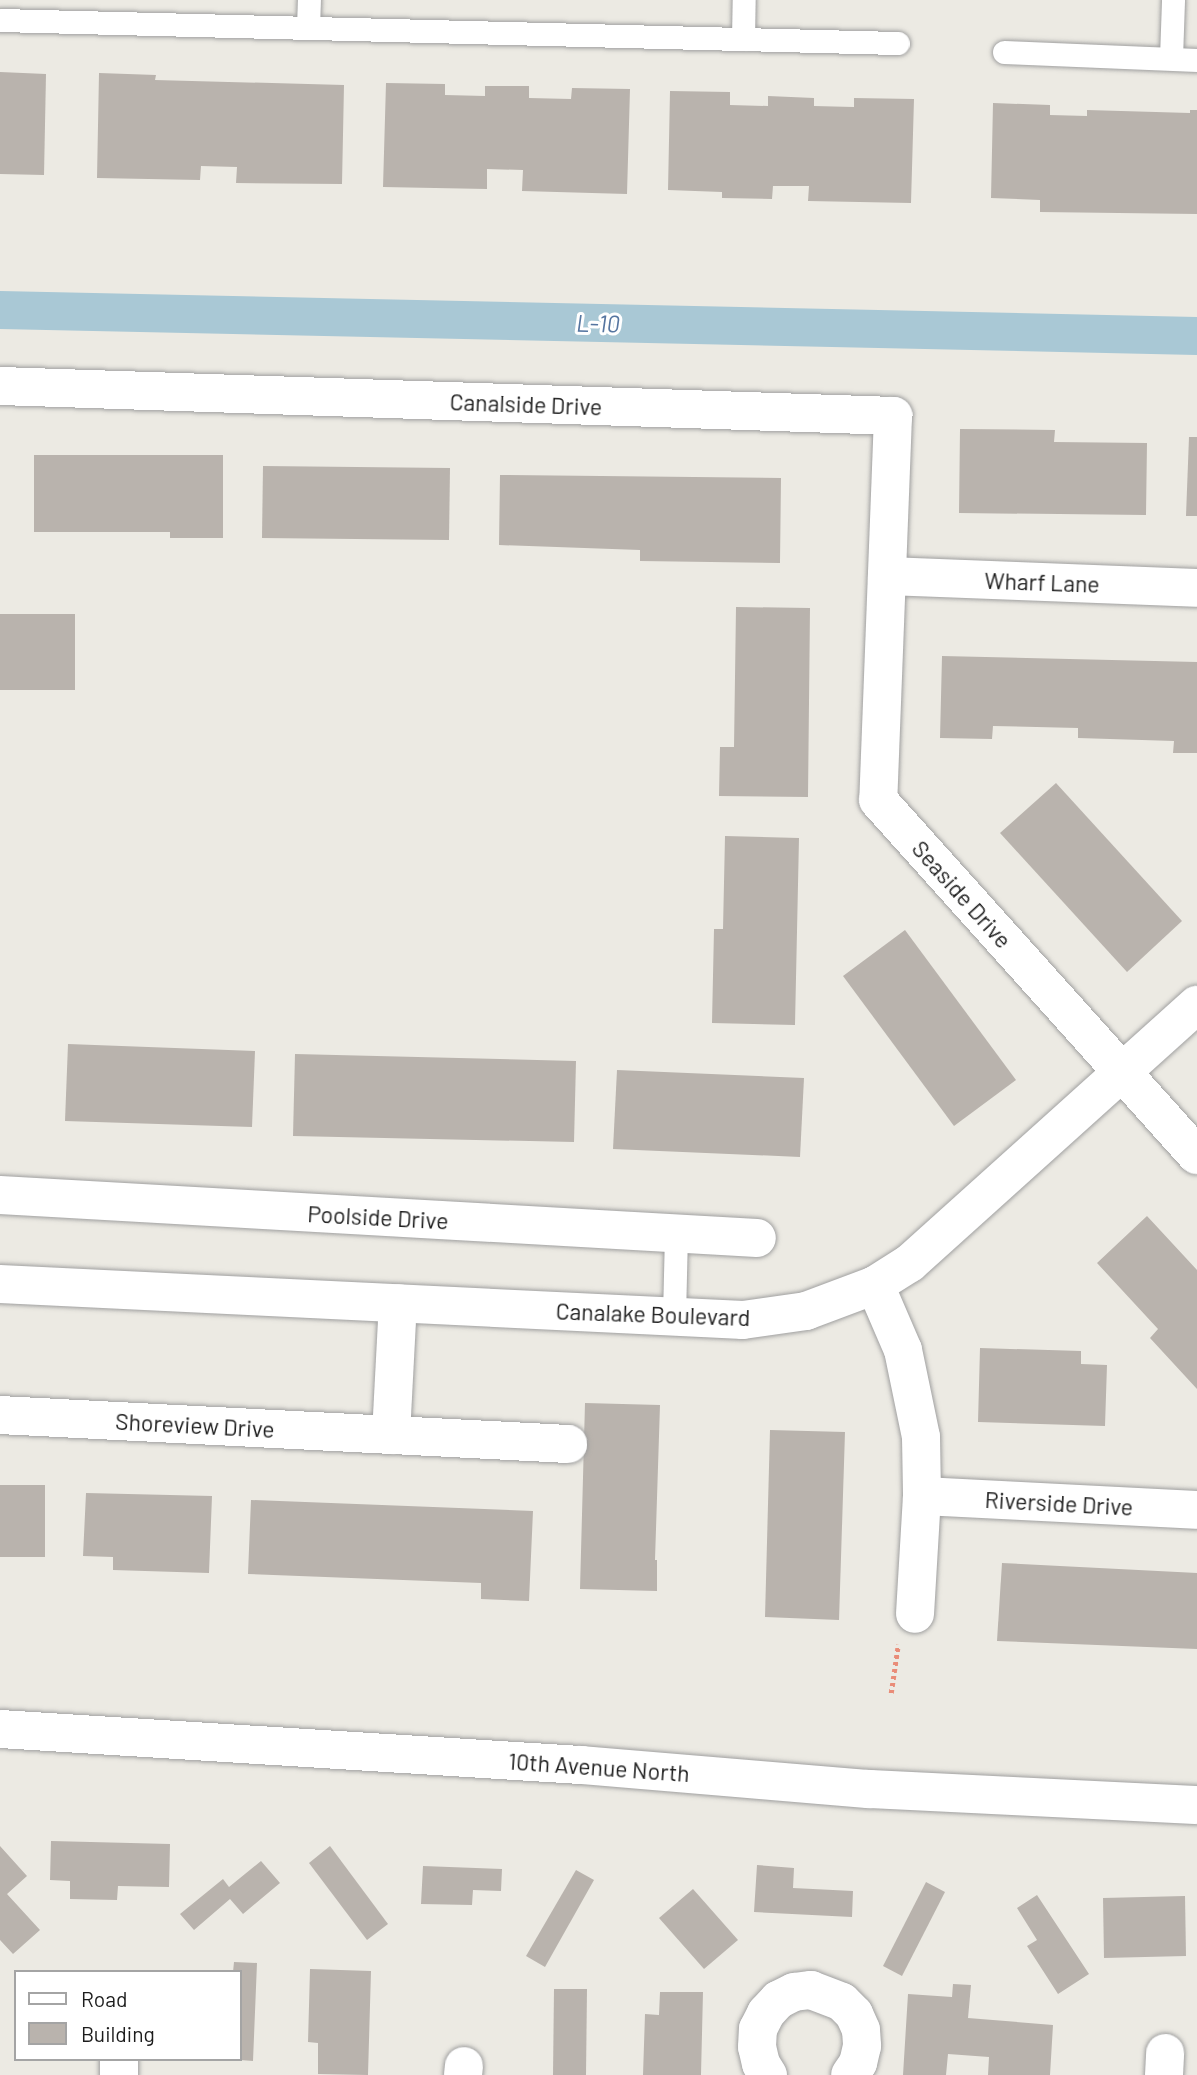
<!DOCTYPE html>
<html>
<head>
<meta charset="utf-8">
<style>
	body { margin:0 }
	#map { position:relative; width:1197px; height:2075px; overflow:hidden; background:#eceae3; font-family:Barlow,sans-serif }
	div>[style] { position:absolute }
	.canal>* { height:38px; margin:-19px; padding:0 19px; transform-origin:19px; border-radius:19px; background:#a9c8d5 }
	.building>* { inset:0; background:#b9b3ad }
	.path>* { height:4.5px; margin-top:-2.25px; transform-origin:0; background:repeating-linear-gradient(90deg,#e98c78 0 3.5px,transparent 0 7px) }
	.roads { filter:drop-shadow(0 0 2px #a0a0a0) drop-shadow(0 0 2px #a0a0a0) }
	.service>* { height:23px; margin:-11.5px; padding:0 11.5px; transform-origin:11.5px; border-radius:11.5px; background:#fff }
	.minor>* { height:38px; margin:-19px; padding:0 19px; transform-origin:19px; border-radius:19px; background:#fff }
	.tertiary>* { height:38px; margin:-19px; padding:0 19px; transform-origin:19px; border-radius:19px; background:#fff }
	span { translate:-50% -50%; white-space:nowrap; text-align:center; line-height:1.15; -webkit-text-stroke:6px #fff; paint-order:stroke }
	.street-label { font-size:23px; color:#1c1c1c }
	.water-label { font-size:24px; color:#5575a0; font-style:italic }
	.legend { position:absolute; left:14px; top:1970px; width:228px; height:91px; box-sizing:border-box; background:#fff; border:2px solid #a4a4a4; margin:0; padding:9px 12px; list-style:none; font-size:21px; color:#1c1c1c }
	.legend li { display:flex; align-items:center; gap:14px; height:35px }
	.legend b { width:35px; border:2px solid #a4a4a4 }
</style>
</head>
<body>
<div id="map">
	<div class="canal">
		<div style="left:0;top:310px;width:1197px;rotate:1.24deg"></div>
	</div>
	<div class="building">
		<div style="clip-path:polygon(0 72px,46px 74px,44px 175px,0 174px)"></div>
		<div style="clip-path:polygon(99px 73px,156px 75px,155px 80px,344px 85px,342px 184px,236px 183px,237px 167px,201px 166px,200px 180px,97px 178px)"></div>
		<div style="clip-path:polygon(386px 83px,445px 84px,445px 95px,485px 96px,485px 86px,529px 86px,529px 98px,571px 99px,572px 88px,630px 89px,627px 194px,522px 191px,523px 170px,487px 169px,487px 189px,383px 187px)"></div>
		<div style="clip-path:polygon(670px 91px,730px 92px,730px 105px,768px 106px,768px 96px,814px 98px,814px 106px,854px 107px,854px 98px,914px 99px,911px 203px,808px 201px,809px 186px,773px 186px,772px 199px,722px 198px,722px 192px,668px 190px)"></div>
		<div style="clip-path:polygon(993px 103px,1050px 105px,1050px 115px,1087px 116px,1087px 110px,1190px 113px,1190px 110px,1197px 110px,1197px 214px,1040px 212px,1040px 200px,991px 198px)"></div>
		<div style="clip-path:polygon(960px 429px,1055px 430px,1054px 442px,1147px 443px,1146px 515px,959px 513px)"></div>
		<div style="clip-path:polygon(1189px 437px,1197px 437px,1197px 516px,1186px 516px)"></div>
		<div style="clip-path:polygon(34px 455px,223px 455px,223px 538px,170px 538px,170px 532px,34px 532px)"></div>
		<div style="clip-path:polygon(263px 466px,450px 468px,449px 540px,262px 538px)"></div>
		<div style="clip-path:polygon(500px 475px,781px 478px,780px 563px,640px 561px,640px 550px,499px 545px)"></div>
		<div style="clip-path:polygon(736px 607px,810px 608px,808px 797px,719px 796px,720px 747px,734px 747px)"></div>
		<div style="clip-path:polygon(0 614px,75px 614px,75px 690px,0 690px)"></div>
		<div style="clip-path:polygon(942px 656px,1197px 662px,1197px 753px,1173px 753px,1174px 741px,1078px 738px,1078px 728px,993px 726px,992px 739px,940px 738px)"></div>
		<div style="clip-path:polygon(1056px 783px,1182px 921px,1127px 972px,1000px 833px)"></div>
		<div style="clip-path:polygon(725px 836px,799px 838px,795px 1025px,712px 1023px,714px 929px,723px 929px)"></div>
		<div style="clip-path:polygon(905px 930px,1016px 1080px,954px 1126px,843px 976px)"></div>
		<div style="clip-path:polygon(68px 1044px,255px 1051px,252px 1127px,65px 1121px)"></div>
		<div style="clip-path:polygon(295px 1054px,576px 1061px,574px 1142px,293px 1136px)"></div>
		<div style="clip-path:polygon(617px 1070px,804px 1078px,800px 1157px,613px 1149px)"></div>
		<div style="clip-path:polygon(1147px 1216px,1197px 1270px,1197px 1389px,1150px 1338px,1158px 1329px,1097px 1263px)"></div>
		<div style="clip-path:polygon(980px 1348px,1081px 1351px,1081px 1364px,1107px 1365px,1105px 1426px,978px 1422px)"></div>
		<div style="clip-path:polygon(585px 1403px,660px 1405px,655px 1560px,657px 1560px,657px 1591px,580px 1589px)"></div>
		<div style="clip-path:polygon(770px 1430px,845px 1432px,839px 1620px,765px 1617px)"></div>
		<div style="clip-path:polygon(0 1485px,45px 1485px,45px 1557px,0 1557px)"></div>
		<div style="clip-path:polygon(86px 1493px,212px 1496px,209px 1573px,113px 1570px,113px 1557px,83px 1556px)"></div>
		<div style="clip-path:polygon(251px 1500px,533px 1511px,529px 1601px,481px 1599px,481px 1583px,248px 1574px)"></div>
		<div style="clip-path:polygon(1002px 1563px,1197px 1573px,1197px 1649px,997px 1641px)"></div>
		<div style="clip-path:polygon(51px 1841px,170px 1844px,169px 1887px,118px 1886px,117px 1900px,70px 1899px,70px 1881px,50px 1880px)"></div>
		<div style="clip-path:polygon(0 1846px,27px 1876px,7px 1894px,40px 1930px,13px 1954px,0 1940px)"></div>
		<div style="clip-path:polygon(330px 1846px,388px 1924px,367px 1940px,309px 1863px)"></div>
		<div style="clip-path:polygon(261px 1861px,280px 1883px,243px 1914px,230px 1899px,194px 1930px,180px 1914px,223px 1879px,229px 1887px)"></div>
		<div style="clip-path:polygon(757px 1865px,794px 1868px,793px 1888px,853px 1891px,852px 1917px,754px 1912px)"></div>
		<div style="clip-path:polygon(423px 1866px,502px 1869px,501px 1891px,473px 1890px,472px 1905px,421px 1904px)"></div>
		<div style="clip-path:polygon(576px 1870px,594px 1880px,545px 1967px,526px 1956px)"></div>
		<div style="clip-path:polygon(926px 1882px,945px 1892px,902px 1976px,883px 1966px)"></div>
		<div style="clip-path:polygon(693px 1889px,738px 1940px,704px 1969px,659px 1918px)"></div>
		<div style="clip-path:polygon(1037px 1895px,1089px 1974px,1058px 1994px,1027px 1946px,1037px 1940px,1017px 1908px)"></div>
		<div style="clip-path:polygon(1185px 1896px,1186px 1956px,1104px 1958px,1103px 1898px)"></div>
		<div style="clip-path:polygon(234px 1962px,257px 1963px,253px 2061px,240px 2060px,240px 1972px,233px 1972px)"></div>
		<div style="clip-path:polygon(310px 1969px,371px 1971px,368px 2075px,318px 2074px,318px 2043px,308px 2042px)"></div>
		<div style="clip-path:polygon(953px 1984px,971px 1985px,968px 2018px,1053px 2025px,1050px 2075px,988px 2075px,989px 2057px,948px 2054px,946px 2075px,903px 2075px,908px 1994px,952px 1997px)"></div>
		<div style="clip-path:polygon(554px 1989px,587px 1989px,586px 2075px,553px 2075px)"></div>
		<div style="clip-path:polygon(660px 1992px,703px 1992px,701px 2075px,643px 2075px,645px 2014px,659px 2015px)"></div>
	</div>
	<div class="path">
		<div style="left:891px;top:1693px;width:49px;rotate:-81.7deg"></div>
	</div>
	<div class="roads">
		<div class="service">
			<div style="left:0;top:20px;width:898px;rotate:1.47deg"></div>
			<div style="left:308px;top:27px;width:27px;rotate:-88deg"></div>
			<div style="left:743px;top:39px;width:39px;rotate:-89deg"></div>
			<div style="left:1004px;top:52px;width:193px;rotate:2.4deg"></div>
			<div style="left:1171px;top:58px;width:58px;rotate:-88deg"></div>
			<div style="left:674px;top:1316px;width:82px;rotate:-88.6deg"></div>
		</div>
		<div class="minor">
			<div style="left:0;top:386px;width:894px;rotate:1.92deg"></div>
			<div style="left:893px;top:416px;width:384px;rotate:92.2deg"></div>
			<div style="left:878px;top:800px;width:477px;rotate:48.1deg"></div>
			<div style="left:887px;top:576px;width:310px;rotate:2.2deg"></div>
			<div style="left:0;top:1195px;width:758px;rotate:3.25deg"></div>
			<div style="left:0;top:1284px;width:744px;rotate:2.77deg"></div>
			<div style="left:743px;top:1320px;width:64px;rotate:-8.1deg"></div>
			<div style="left:806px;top:1311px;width:74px;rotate:-20.6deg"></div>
			<div style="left:875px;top:1285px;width:41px;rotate:-32.2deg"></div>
			<div style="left:910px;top:1263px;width:386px;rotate:-42deg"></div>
			<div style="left:875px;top:1285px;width:71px;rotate:66.7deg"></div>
			<div style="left:903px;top:1350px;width:89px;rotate:78.3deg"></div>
			<div style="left:921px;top:1437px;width:59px;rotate:89deg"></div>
			<div style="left:922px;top:1496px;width:118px;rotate:93.4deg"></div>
			<div style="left:0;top:1415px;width:569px;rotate:2.92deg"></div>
			<div style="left:391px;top:1435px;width:132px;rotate:-87deg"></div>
			<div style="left:922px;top:1496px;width:275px;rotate:2.9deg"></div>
			<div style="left:119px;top:2075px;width:16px;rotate:-90deg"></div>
			<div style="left:463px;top:2075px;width:9px;rotate:-84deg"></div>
			<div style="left:768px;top:2075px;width:13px;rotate:-122deg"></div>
			<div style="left:761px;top:2064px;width:17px;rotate:-103deg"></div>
			<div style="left:757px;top:2047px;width:18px;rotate:-87deg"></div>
			<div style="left:758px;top:2029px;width:18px;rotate:-63deg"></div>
			<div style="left:766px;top:2013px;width:18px;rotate:-47deg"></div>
			<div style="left:778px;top:2000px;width:18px;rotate:-27deg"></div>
			<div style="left:794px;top:1992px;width:17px;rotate:-7deg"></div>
			<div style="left:811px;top:1990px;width:33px;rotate:21deg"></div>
			<div style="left:842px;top:2002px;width:17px;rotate:45deg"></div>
			<div style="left:854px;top:2014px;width:17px;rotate:66deg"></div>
			<div style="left:861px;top:2030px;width:16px;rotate:86deg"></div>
			<div style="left:862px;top:2046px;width:17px;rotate:103deg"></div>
			<div style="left:858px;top:2063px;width:14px;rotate:124deg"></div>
			<div style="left:1164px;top:2075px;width:22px;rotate:-87deg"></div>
		</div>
		<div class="tertiary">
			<div style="left:0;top:1729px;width:582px;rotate:3.55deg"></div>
			<div style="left:581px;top:1765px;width:289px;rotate:4.8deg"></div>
			<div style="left:869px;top:1789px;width:328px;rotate:2.8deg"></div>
		</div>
	</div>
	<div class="street-label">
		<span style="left:526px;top:404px;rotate:2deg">Canalside Drive</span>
		<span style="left:1042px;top:582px;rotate:2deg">Wharf Lane</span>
		<span style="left:962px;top:894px;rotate:48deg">Seaside Drive</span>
		<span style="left:378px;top:1217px;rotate:3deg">Poolside Drive</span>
		<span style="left:653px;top:1314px;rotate:2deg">Canalake Boulevard</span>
		<span style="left:195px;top:1425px;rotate:3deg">Shoreview Drive</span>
		<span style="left:1059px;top:1503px;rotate:3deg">Riverside Drive</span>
		<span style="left:599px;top:1767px;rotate:4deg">10th Avenue North</span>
	</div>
	<div class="water-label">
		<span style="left:598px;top:323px;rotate:1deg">L-10</span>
	</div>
	<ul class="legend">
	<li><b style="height:9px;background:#fff"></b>Road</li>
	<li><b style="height:19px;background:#b9b3ad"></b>Building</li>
	</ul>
</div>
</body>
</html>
